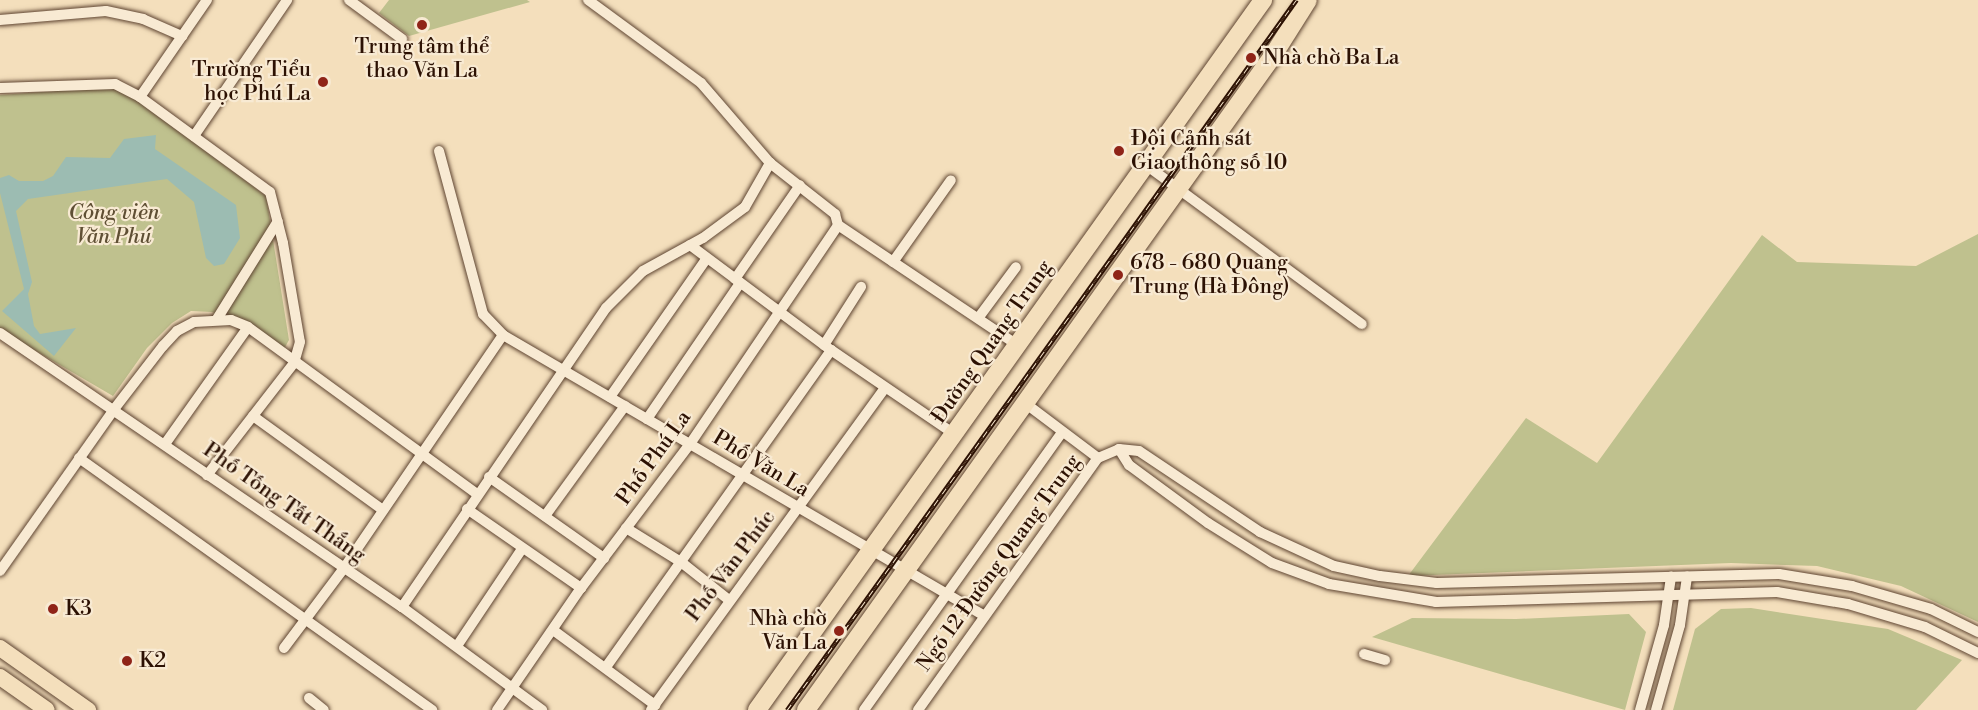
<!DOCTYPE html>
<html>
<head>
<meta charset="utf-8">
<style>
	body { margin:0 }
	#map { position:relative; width:1978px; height:710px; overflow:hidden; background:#f4dfbc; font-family:"Libre Bodoni",serif }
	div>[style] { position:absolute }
	.green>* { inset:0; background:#bfc18e }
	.water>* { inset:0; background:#9cbcb2 }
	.roads { filter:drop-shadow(0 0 2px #5e4431) drop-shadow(0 0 2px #5e4431) }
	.street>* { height:10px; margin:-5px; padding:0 5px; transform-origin:5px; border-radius:5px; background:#f8ead3 }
	.primary>* { height:16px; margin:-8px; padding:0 8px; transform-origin:8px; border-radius:8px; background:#f4dfbc }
	.highway>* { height:18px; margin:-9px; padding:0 9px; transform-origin:9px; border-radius:9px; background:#f4dfbc }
	.rail>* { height:4.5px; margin-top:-2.25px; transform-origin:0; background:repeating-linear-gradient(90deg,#f8ead3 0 7px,#2c1103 0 14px); box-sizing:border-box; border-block:2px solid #2c1103 }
	.dots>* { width:16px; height:16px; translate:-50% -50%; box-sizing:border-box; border:3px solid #f8ead3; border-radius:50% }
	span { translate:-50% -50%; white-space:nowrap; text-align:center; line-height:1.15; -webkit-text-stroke:4.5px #f8ead3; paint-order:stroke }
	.poi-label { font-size:21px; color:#2c1103 }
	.left { translate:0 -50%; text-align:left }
	.right { translate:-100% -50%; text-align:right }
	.park-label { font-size:21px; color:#5f4f34; font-style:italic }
	.street-label { font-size:21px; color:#2c1103 }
</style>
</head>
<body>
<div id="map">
	<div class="green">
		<div style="clip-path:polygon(389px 0,527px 0,530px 2px,409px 36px,379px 13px)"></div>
		<div style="clip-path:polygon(110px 87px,136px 100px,266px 196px,289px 340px,284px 349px,247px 324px,212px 312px,191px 311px,172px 323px,147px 348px,113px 396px,0 330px,0 95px)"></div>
		<div style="clip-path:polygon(1978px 234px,1978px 622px,1901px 586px,1817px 566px,1731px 563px,1408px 576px,1526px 418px,1597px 463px,1762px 235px,1797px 262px,1916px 266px)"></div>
		<div style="clip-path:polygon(1751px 608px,1888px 629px,1962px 660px,1916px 710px,1673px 710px,1695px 629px,1721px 609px)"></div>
		<div style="clip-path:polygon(1629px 614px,1646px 632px,1625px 710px,1372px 637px,1412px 618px,1516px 619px)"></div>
	</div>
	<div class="water">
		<div style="clip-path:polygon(156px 135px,155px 149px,236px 205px,240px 238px,224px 264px,214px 266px,206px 258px,194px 202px,167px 179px,28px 199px,16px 211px,32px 282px,28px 294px,34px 326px,40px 334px,76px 328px,54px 356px,2px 311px,24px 289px,0 193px,0 178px,9px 175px,19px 181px,43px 181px,53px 176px,66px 157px,110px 158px,124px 139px)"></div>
	</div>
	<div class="roads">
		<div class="street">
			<div style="left:349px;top:0;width:66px;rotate:36.3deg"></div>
			<div style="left:588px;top:0;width:140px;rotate:36.3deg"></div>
			<div style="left:701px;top:83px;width:106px;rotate:49.2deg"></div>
			<div style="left:770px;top:163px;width:83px;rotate:38.1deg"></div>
			<div style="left:835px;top:214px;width:11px;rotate:75deg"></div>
			<div style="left:0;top:20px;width:106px;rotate:-4.9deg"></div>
			<div style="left:106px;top:11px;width:38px;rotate:12deg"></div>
			<div style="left:143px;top:19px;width:43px;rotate:23.6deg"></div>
			<div style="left:0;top:88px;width:115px;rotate:-2deg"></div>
			<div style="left:115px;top:84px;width:28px;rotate:27deg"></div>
			<div style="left:140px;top:97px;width:161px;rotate:36.2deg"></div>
			<div style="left:270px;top:192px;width:53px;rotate:75.7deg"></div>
			<div style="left:283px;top:243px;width:100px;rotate:80.3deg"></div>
			<div style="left:300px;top:342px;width:22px;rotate:106deg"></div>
			<div style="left:294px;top:363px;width:142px;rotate:127.8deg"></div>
			<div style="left:140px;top:97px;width:118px;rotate:-55.4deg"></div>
			<div style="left:194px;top:136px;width:165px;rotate:-55.6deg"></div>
			<div style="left:439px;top:151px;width:169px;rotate:74.9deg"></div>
			<div style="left:483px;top:314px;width:29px;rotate:46deg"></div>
			<div style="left:503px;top:335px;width:556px;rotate:30.26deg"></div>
			<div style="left:1146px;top:165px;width:268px;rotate:36.4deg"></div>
			<div style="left:838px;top:225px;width:216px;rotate:33.8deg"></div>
			<div style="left:690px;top:245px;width:176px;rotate:36.7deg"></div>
			<div style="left:831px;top:350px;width:149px;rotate:34.3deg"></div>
			<div style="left:893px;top:262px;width:100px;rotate:-54.7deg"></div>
			<div style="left:735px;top:279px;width:114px;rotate:-55.3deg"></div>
			<div style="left:979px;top:317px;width:62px;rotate:-53.5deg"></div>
			<div style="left:217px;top:319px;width:115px;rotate:-58.1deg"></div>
			<div style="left:0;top:333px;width:486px;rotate:34.3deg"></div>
			<div style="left:402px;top:607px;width:174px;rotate:36.3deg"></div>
			<div style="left:824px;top:345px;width:69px;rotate:-57.5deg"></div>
			<div style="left:610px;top:397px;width:169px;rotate:-55.1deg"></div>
			<div style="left:1025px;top:403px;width:91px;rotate:37deg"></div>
			<div style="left:253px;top:416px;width:160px;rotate:35.9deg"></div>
			<div style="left:647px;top:419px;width:165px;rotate:-55.6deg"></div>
			<div style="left:165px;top:444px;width:143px;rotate:-54.6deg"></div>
			<div style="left:1119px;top:449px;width:19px;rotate:58deg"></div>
			<div style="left:1129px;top:465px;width:98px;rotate:36.3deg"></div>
			<div style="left:1208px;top:523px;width:75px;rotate:32deg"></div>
			<div style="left:1272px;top:563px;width:61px;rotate:20.2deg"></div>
			<div style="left:1329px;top:584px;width:109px;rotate:9.5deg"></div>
			<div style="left:1436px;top:602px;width:341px;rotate:-1.7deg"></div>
			<div style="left:1777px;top:592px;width:72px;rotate:9.6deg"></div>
			<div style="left:1848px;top:604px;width:80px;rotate:16.6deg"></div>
			<div style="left:1925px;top:627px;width:59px;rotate:26.1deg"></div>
			<div style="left:79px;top:458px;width:434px;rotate:35.5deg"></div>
			<div style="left:489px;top:477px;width:141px;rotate:35.2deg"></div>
			<div style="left:467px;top:509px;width:139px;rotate:34.7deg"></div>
			<div style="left:545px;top:516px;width:136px;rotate:-54deg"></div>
			<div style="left:626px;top:528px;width:65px;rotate:31.7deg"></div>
			<div style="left:681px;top:562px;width:61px;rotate:38.4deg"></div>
			<div style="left:0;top:571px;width:199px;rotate:-54.8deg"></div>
			<div style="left:115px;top:408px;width:78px;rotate:-52.3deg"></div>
			<div style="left:163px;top:346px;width:21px;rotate:-47deg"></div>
			<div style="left:177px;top:331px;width:19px;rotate:-28deg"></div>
			<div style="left:194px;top:322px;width:37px;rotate:-3deg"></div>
			<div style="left:231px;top:320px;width:18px;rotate:22deg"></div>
			<div style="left:248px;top:327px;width:283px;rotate:36.1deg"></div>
			<div style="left:402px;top:607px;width:362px;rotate:-55.7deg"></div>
			<div style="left:606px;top:308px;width:52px;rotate:-45deg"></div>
			<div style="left:643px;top:271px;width:68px;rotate:-28.8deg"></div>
			<div style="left:703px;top:238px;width:52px;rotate:-36.4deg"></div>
			<div style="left:745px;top:207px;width:51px;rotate:-60.4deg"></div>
			<div style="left:553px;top:630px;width:127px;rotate:36.3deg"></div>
			<div style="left:457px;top:646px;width:117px;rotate:-56.2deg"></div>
			<div style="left:284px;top:648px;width:100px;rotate:-53.1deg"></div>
			<div style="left:344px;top:568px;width:282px;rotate:-55.7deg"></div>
			<div style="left:1364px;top:654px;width:22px;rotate:16deg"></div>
			<div style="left:606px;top:667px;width:389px;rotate:-54.6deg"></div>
			<div style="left:309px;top:698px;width:19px;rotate:39deg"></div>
			<div style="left:497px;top:710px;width:148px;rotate:-55.5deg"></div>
			<div style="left:581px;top:588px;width:181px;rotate:-52.9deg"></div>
			<div style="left:690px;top:444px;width:264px;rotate:-55.9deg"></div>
			<div style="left:651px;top:710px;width:398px;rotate:-54deg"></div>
			<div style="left:864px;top:710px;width:341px;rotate:-54.5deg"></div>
			<div style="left:918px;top:710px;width:310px;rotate:-54.5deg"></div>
			<div style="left:1098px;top:458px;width:23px;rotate:-23deg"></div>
			<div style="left:1119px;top:449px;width:20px;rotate:6deg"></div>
			<div style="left:1139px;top:451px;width:146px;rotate:33.8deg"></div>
			<div style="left:1260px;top:532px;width:81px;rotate:24.7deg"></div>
			<div style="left:1334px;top:566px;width:47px;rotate:12.3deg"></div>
			<div style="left:1380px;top:576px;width:57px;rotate:7deg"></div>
			<div style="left:1437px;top:583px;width:342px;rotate:-1.5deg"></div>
			<div style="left:1779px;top:574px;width:74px;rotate:9.3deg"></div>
			<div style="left:1852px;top:586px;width:82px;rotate:16.2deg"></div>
			<div style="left:1931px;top:609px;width:52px;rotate:26.1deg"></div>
			<div style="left:1640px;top:710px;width:88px;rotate:-74.2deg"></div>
			<div style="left:1664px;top:625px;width:49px;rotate:-81.7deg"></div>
			<div style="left:1656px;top:710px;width:88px;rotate:-74.2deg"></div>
			<div style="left:1680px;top:625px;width:49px;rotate:-81.7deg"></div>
		</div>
		<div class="primary">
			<div style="left:0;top:648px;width:108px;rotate:35.2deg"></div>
			<div style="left:0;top:677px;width:57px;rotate:35.1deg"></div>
		</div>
		<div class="highway">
			<div style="left:757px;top:710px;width:872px;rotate:-54.52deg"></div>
			<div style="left:806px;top:710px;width:802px;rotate:-54.49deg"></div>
			<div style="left:1272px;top:57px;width:67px;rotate:-57.7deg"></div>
		</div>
	</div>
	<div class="rail">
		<div style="left:787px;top:710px;width:874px;rotate:-54.36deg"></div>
	</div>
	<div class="dots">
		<div style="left:422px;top:25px;background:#8f2418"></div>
		<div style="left:1251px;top:58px;background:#8f2418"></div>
		<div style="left:323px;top:82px;background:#8f2418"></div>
		<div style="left:1119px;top:151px;background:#8f2418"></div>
		<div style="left:1118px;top:275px;background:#8f2418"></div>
		<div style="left:53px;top:609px;background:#8f2418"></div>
		<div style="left:839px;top:631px;background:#8f2418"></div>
		<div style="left:127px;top:661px;background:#8f2418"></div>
	</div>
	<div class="poi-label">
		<span style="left:422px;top:59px">Trung tâm thể<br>thao Văn La</span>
		<span class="left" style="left:1263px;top:58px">Nhà chờ Ba La</span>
		<span class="right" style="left:311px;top:82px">Trường Tiểu<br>học Phú La</span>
		<span class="left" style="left:1131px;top:151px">Đội Cảnh sát<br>Giao thông số 10</span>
		<span class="left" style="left:1130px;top:275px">678 - 680 Quang<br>Trung (Hà Đông)</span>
		<span class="left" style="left:65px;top:609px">K3</span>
		<span class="right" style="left:827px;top:631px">Nhà chờ<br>Văn La</span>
		<span class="left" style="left:139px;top:661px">K2</span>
	</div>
	<div class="park-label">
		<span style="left:114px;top:225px">Công viên<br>Văn Phú</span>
	</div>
	<div class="street-label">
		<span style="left:992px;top:342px;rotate:-55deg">Đường Quang Trung</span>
		<span style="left:654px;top:458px;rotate:-54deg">Phố Phú La</span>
		<span style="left:761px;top:464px;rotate:31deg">Phố Văn La</span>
		<span style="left:284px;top:503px;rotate:35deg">Phố Tống Tất Thắng</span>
		<span style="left:999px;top:563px;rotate:-54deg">Ngõ 12 Đường Quang Trung</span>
		<span style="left:731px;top:566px;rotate:-53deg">Phố Văn Phúc</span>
	</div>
</div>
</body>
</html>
